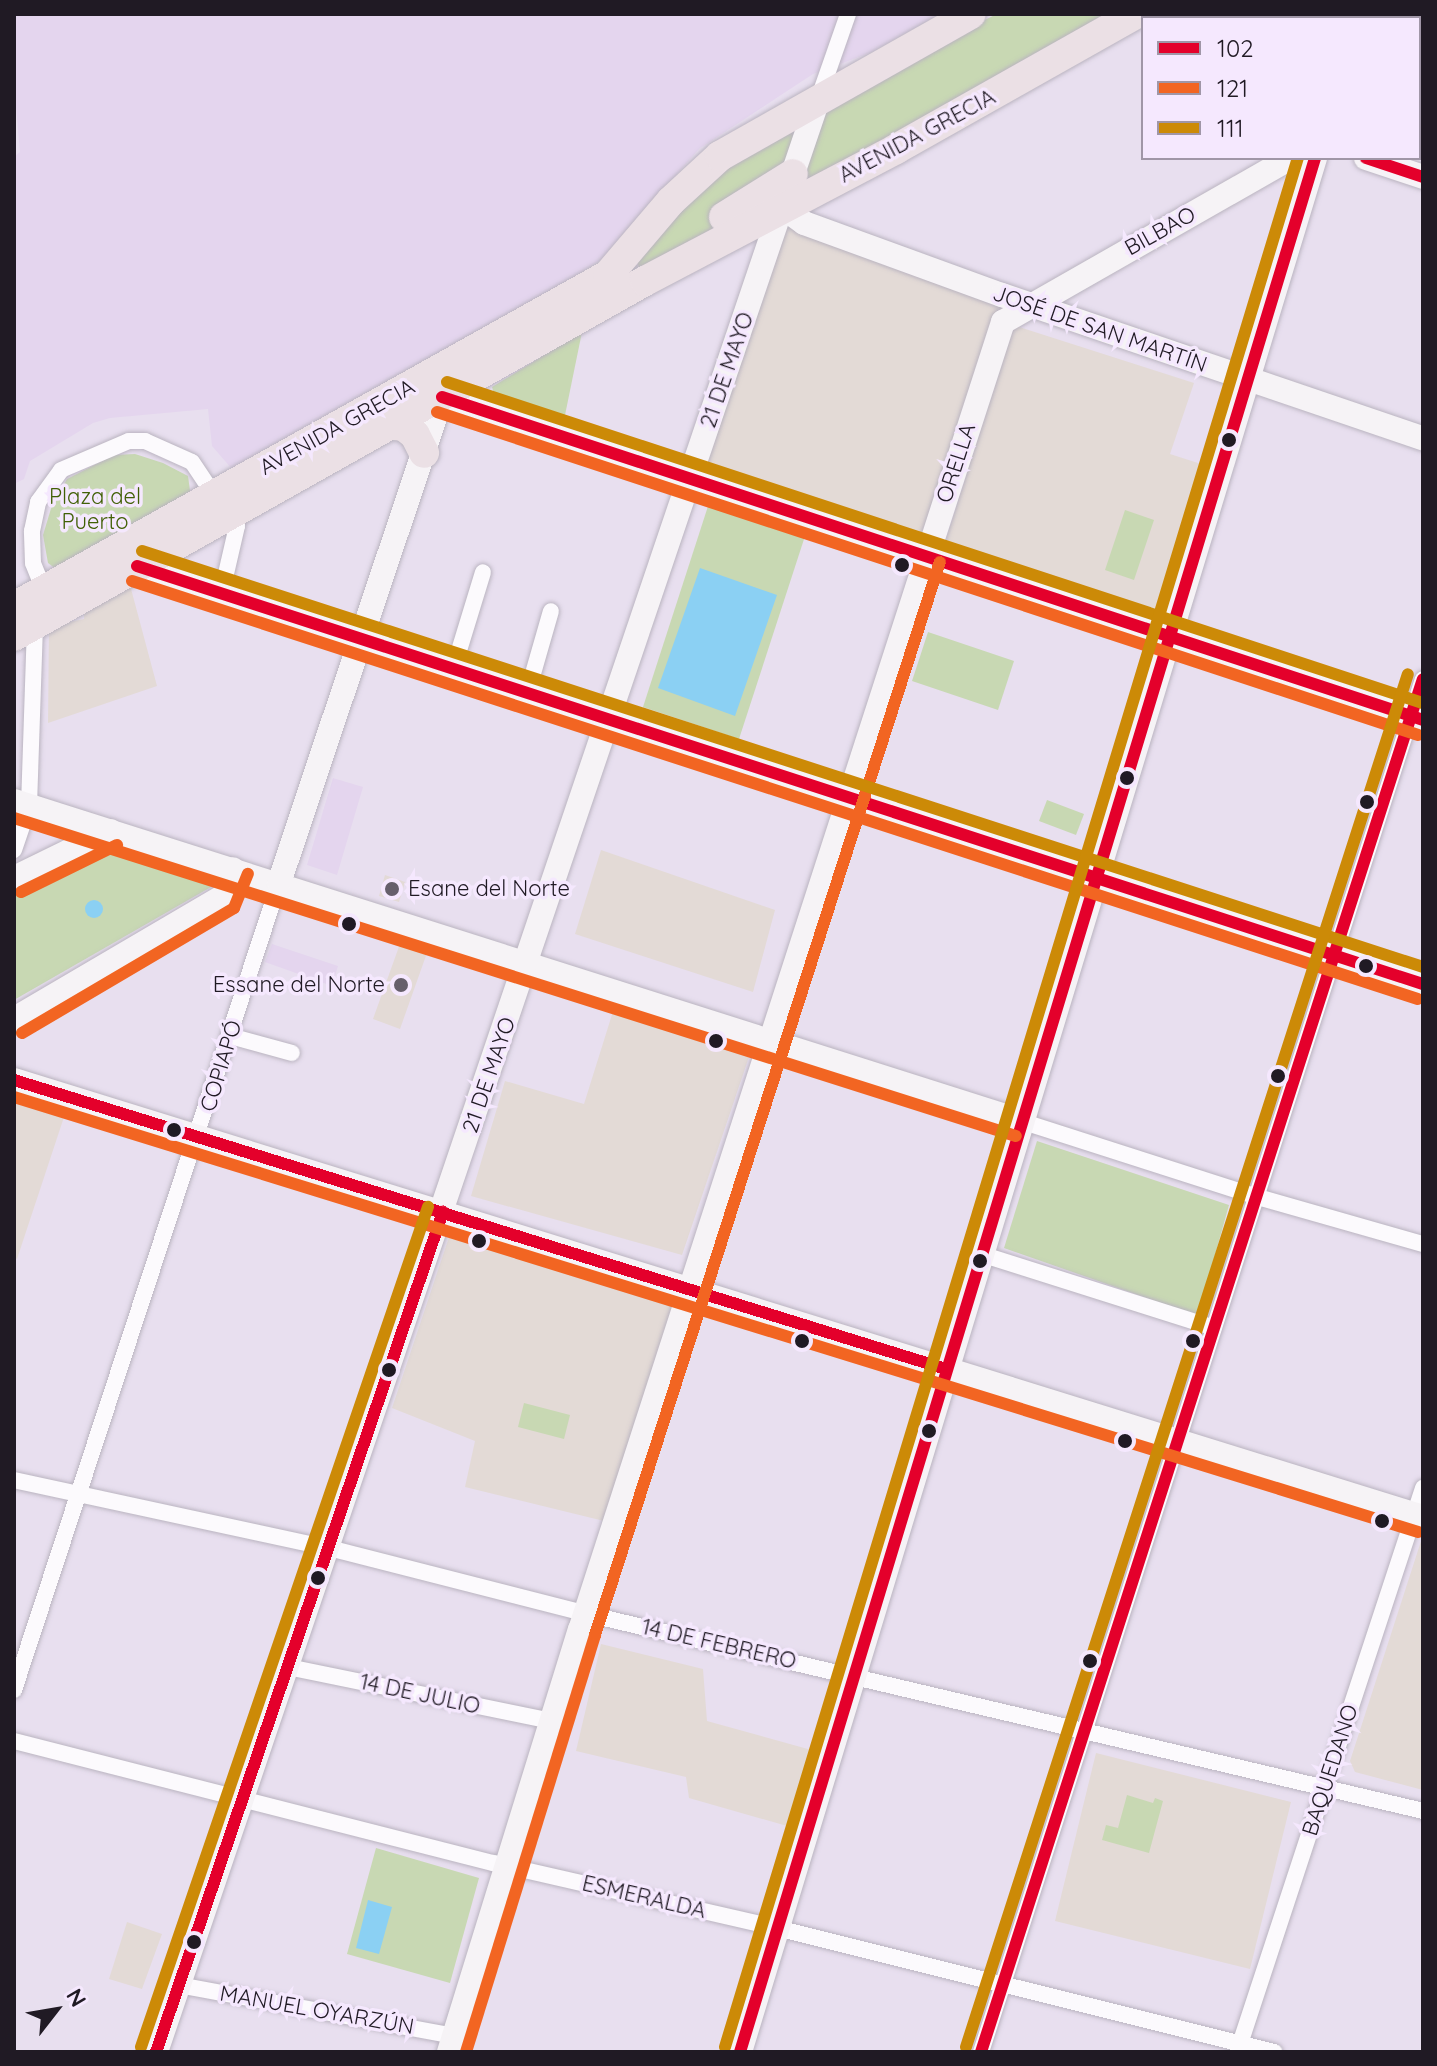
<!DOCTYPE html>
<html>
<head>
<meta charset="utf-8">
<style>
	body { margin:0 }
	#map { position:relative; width:1437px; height:2066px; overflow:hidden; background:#e8dfef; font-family:Quicksand,sans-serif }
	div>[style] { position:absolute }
	.built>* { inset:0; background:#e4d5ee }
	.education>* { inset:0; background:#e3dad6 }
	.green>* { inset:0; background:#c8d8b3 }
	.water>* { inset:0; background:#8bd0f3 }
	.round { border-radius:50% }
	.roads { filter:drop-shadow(0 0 2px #bab4c0) drop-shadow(0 0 2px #bab4c0) }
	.street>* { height:16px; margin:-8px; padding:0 8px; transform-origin:8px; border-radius:8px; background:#fcfafd }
	.secondary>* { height:24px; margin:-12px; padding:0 12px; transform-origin:12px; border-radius:12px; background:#f6f3f6 }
	.highway>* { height:30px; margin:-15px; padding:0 15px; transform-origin:15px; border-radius:15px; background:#ebe0e5 }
	.bus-1>* { height:12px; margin:-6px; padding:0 6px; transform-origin:6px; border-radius:6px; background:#e4002b }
	.bus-2>* { height:12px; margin:-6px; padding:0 6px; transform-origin:6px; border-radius:6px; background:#f26522 }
	.bus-3>* { height:12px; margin:-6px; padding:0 6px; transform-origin:6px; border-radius:6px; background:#cc8a07 }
	.dots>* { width:22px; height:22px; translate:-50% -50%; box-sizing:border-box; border:4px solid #f5e8fe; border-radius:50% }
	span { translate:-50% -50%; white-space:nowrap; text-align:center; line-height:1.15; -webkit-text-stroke:7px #f5e8fe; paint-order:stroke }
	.street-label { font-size:22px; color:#201a24 }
	.park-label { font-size:22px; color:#416006 }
	.poi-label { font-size:22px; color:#201a24 }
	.left { translate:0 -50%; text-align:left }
	.right { translate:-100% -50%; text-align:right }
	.frame { position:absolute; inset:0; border:16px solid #201a24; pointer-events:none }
	.legend { position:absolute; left:1141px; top:16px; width:280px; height:144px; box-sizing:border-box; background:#f5e8fe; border:2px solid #a096a7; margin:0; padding:10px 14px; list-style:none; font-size:24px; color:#201a24 }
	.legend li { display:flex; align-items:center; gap:16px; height:40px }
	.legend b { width:40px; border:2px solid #a096a7 }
	.north { position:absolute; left:16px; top:1970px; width:80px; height:80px; -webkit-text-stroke:6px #f5e8fe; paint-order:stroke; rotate:59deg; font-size:22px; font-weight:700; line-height:32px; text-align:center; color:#201a24 }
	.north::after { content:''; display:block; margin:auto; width:28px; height:36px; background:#201a24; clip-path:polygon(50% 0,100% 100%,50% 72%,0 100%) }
</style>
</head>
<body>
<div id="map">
	<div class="built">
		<div style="clip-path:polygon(20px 14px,940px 14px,872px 52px,813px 74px,699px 149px,602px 259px,512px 317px,232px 469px,212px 446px,208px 409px,110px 418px,93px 423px,30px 461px,24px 479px,14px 484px,14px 157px,20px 152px,14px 85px,14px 17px)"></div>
		<div style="clip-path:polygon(333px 778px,363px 787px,337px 875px,307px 865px)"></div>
		<div style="clip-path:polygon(272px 944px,338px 966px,332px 986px,265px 962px)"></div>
	</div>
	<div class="education">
		<div style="clip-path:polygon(782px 207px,1029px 305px,1003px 322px,925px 557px,690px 480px)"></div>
		<div style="clip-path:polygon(1013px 325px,1194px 383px,1170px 454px,1201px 464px,1159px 614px,945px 543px)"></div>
		<div style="clip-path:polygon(130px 585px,157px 686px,48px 723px,49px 626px,84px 619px,84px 605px)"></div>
		<div style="clip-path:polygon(601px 850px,775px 910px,753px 992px,575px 934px)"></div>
		<div style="clip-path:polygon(385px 875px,405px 882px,399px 902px,379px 896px)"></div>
		<div style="clip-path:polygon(401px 941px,428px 950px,400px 1029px,373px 1019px)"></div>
		<div style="clip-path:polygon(615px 1005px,752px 1048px,682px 1255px,471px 1196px,505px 1081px,584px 1104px)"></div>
		<div style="clip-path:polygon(14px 1101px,64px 1117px,17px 1259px,14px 1257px)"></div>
		<div style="clip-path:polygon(452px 1228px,675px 1300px,604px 1521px,465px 1487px,475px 1441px,392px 1408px)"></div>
		<div style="clip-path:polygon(1423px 1535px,1423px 1790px,1355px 1772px,1350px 1761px)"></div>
		<div style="clip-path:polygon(601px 1644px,703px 1669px,707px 1721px,815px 1751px,794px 1828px,689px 1798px,686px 1777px,576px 1751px)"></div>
		<div style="clip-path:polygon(1096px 1753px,1291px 1802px,1250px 1969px,1055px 1921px)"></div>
		<div style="clip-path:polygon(127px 1922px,162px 1934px,142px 1989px,109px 1979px)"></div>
	</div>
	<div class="green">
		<div style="clip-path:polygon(997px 14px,1123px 14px,645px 281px,636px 260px,695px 191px,836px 92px)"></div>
		<div style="clip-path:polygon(582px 332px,564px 420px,494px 394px,492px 387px)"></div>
		<div style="clip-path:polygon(135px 454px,163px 463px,188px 476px,191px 498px,60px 572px,48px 563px,43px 535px,53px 502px,67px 479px,114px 455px)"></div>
		<div style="clip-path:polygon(710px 500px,806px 533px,739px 739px,643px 707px)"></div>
		<div style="clip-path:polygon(1125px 510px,1154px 520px,1134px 580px,1105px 570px)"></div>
		<div style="clip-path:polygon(928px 632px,1014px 661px,998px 710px,912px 681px)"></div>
		<div style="clip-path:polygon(1047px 800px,1084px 814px,1076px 835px,1039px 821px)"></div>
		<div style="clip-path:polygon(110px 835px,213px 876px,211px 887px,14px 1000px,14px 889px)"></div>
		<div style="clip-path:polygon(1037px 1141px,1229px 1205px,1198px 1316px,1004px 1248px)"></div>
		<div style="clip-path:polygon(524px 1403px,570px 1415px,564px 1439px,518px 1427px)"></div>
		<div style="clip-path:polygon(1127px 1795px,1153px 1803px,1155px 1798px,1163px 1801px,1149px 1853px,1102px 1840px,1106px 1825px,1118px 1828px)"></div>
		<div style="clip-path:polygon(376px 1848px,479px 1878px,450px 1983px,347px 1954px)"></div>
	</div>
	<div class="water">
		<div style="clip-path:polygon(700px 568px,777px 595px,735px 716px,658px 688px)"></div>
		<div class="round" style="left:85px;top:900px;width:18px;height:18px"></div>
		<div style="clip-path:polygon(368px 1900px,392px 1907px,379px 1954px,356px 1948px)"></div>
	</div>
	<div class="roads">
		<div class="street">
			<div style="left:819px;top:97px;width:88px;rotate:-70.7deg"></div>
			<div style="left:51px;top:590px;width:17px;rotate:-135deg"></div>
			<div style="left:39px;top:578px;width:16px;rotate:-112deg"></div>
			<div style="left:33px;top:563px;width:32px;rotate:-92deg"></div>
			<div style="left:32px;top:531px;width:30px;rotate:-78deg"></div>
			<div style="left:38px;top:502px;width:39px;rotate:-54deg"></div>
			<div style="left:61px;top:470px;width:74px;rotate:-23.1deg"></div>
			<div style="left:129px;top:441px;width:16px"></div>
			<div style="left:145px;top:441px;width:51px;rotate:24.1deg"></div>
			<div style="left:192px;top:462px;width:43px;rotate:56.3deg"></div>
			<div style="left:222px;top:591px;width:67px;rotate:-77deg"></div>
			<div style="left:237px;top:526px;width:13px;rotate:-99deg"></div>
			<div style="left:454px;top:667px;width:99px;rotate:-73deg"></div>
			<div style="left:528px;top:691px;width:83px;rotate:-74deg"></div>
			<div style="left:14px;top:850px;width:46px;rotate:-71.2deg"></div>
			<div style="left:29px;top:806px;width:182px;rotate:-88.1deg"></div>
			<div style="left:230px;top:1036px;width:64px;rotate:15.3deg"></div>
			<div style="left:1021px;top:1121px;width:245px;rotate:17.8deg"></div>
			<div style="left:1254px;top:1196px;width:176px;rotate:15.9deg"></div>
			<div style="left:981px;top:1254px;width:244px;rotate:17.6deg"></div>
			<div style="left:14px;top:1480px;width:322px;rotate:12.2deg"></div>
			<div style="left:329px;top:1548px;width:280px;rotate:14.3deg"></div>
			<div style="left:600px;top:1617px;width:846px;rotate:13.26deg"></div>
			<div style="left:288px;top:1667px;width:269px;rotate:11.6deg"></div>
			<div style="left:14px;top:1690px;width:849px;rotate:-71.82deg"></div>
			<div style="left:14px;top:1741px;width:495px;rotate:14.3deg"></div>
			<div style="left:494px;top:1863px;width:278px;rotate:12.9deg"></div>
			<div style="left:765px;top:1925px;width:525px;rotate:14.01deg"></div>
			<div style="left:179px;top:1985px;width:281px;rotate:10.5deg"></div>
			<div style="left:1238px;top:2050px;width:592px;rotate:-71.78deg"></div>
			<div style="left:981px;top:2052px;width:1442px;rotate:-72.16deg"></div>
		</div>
		<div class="secondary">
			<div style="left:1358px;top:18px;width:4px;rotate:-76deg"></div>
			<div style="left:1366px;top:158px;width:60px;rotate:18.4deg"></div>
			<div style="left:782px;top:207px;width:27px;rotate:36deg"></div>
			<div style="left:804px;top:223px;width:211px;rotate:20deg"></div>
			<div style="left:1002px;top:295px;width:445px;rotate:18.8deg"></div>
			<div style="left:137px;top:566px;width:1352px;rotate:18.01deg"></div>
			<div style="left:14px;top:801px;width:1057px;rotate:17.63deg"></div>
			<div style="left:14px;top:878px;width:107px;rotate:-26.1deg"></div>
			<div style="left:279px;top:883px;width:513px;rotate:-71.46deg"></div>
			<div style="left:442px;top:397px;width:1033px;rotate:18.22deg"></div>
			<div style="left:14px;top:1019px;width:245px;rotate:-30.4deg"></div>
			<div style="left:225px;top:895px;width:27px;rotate:-73deg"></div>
			<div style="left:14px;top:1080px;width:1475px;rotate:17.23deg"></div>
			<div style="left:156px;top:2052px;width:2064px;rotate:-71.27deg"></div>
			<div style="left:449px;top:2052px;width:442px;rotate:-72.8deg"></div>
			<div style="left:580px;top:1630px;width:1375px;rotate:-72.08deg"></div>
			<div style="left:1003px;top:322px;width:331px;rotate:-29.7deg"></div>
			<div style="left:740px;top:2052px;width:1979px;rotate:-73.11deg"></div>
		</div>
		<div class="highway">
			<div style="left:724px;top:217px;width:81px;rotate:-31.9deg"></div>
			<div style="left:394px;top:425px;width:10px;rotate:6deg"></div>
			<div style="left:404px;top:426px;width:14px;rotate:39deg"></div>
			<div style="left:415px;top:435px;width:20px;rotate:63deg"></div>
			<div style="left:14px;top:607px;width:680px;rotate:-29.2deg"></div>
			<div style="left:608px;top:275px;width:97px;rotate:-49.6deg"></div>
			<div style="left:671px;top:201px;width:67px;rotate:-42.6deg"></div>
			<div style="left:720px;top:156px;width:288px;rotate:-29.5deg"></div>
			<div style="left:14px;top:636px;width:724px;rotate:-29.36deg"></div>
			<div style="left:645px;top:281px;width:284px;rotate:-27.7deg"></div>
			<div style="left:896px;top:149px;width:275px;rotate:-29.4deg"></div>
		</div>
	</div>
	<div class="bus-1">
		<div style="left:1366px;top:158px;width:60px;rotate:18.4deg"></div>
		<div style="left:442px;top:397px;width:1033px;rotate:18.22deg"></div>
		<div style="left:137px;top:566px;width:1352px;rotate:18.01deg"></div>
		<div style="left:14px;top:1080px;width:976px;rotate:17.23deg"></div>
		<div style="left:156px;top:2052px;width:888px;rotate:-71.14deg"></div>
		<div style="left:740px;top:2052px;width:1979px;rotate:-73.11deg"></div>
		<div style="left:981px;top:2052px;width:1442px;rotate:-72.16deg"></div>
	</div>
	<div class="bus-2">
		<div style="left:437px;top:412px;width:1033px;rotate:18.22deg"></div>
		<div style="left:132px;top:581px;width:1352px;rotate:18.01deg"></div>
		<div style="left:14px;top:818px;width:1051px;rotate:17.61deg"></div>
		<div style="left:21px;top:892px;width:107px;rotate:-26.1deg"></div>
		<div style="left:22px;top:1033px;width:246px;rotate:-30.5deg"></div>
		<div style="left:234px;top:908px;width:37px;rotate:-68deg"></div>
		<div style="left:14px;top:1097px;width:1470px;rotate:17.21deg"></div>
		<div style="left:466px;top:2052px;width:436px;rotate:-72.8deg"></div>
		<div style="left:595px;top:1635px;width:1127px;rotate:-72.18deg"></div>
	</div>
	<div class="bus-3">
		<div style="left:447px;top:382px;width:1027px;rotate:18.21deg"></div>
		<div style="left:142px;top:551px;width:1347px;rotate:17.99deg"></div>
		<div style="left:141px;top:2047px;width:888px;rotate:-71.14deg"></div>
		<div style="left:725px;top:2047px;width:1974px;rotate:-73.13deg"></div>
		<div style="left:966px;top:2047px;width:1442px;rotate:-72.16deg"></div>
	</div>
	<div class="dots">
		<div style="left:1229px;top:440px;background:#201a24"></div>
		<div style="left:902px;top:565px;background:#201a24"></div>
		<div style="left:1127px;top:778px;background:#201a24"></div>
		<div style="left:1367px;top:802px;background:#201a24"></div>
		<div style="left:392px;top:889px;background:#665f6b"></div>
		<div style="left:349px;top:924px;background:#201a24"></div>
		<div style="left:1366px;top:966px;background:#201a24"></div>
		<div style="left:401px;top:985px;background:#665f6b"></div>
		<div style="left:716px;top:1041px;background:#201a24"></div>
		<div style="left:1278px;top:1076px;background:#201a24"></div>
		<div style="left:174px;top:1130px;background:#201a24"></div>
		<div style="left:479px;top:1241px;background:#201a24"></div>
		<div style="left:980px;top:1261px;background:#201a24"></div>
		<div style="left:802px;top:1341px;background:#201a24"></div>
		<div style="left:1193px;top:1341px;background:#201a24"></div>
		<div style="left:389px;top:1370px;background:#201a24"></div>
		<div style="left:929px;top:1431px;background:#201a24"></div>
		<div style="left:1125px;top:1441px;background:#201a24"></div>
		<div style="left:1382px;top:1521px;background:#201a24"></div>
		<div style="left:318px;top:1578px;background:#201a24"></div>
		<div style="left:1090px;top:1661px;background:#201a24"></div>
		<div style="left:194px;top:1942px;background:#201a24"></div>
	</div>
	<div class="street-label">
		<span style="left:917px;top:136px;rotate:-28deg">AVENIDA GRECIA</span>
		<span style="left:1160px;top:231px;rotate:-29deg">BILBAO</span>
		<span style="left:1100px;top:329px;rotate:19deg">JOSÉ DE SAN MARTÍN</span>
		<span style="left:727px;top:370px;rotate:-71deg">21 DE MAYO</span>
		<span style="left:337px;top:427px;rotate:-29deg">AVENIDA GRECIA</span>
		<span style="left:956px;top:463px;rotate:-72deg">ORELLA</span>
		<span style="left:221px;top:1066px;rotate:-73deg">COPIAPÓ</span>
		<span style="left:489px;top:1075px;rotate:-71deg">21 DE MAYO</span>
		<span style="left:719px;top:1644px;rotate:13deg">14 DE FEBRERO</span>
		<span style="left:420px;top:1694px;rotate:12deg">14 DE JULIO</span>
		<span style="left:1330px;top:1770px;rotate:-72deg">BAQUEDANO</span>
		<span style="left:644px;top:1897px;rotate:13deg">ESMERALDA</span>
		<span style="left:317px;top:2010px;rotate:10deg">MANUEL OYARZÚN</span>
	</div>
	<div class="park-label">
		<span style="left:95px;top:509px">Plaza del<br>Puerto</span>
	</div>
	<div class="poi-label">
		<span class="left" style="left:408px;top:889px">Esane del Norte</span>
		<span class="right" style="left:385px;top:985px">Essane del Norte</span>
	</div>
	<div class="frame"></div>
	<ul class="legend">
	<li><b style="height:10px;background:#e4002b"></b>102</li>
	<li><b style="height:10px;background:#f26522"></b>121</li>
	<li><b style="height:10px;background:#cc8a07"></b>111</li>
	</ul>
	<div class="north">N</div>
</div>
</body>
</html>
